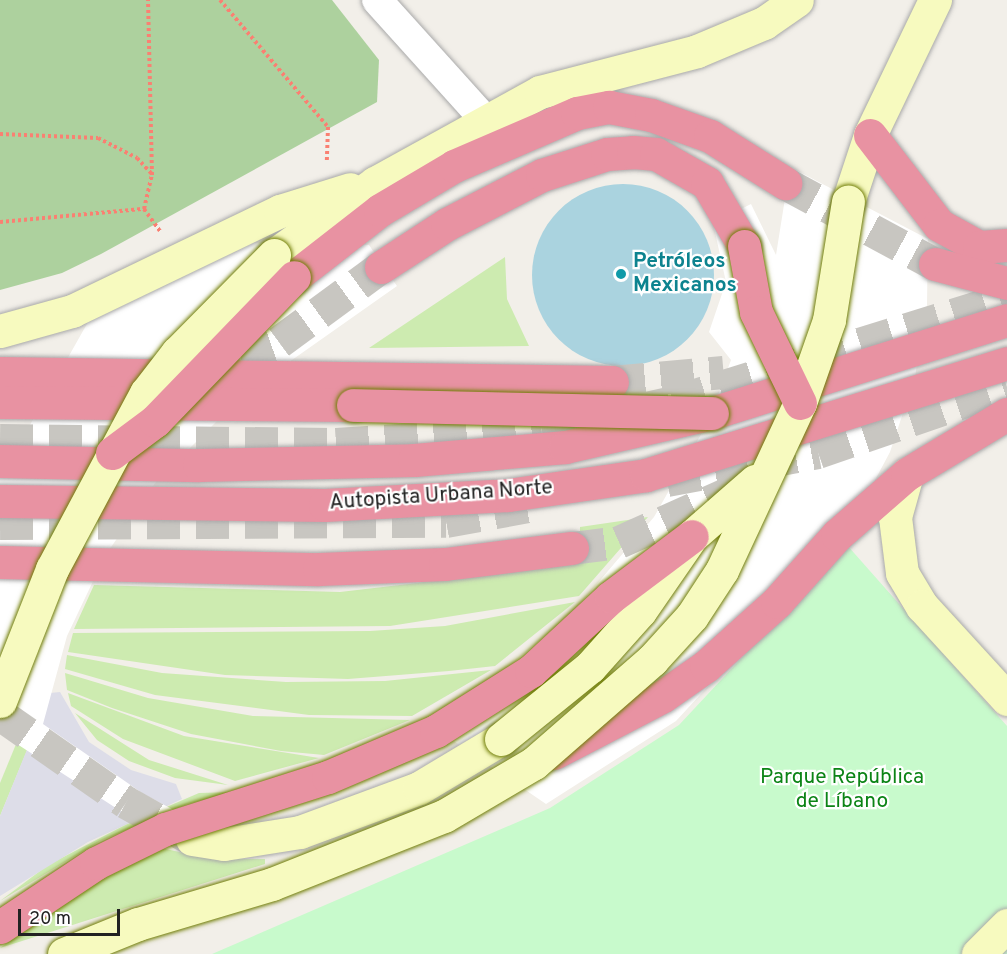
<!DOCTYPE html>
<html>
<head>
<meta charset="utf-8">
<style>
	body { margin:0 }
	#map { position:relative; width:1007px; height:954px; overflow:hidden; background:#f2efe9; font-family:Overpass,sans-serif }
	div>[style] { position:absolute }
	.grass>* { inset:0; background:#cdebb0 }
	.forest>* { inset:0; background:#add19e }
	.park>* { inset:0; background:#c8facc }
	.plaza>* { inset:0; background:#dddde8 }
	.water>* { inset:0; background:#aad3df }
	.round { border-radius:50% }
	.pier>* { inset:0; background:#fff }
	.secondary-tunnel>* { height:33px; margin-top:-16.5px; transform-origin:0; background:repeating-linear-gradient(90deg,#c8c6c1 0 33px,transparent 0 49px) }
	.highway-tunnel>* { height:33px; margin-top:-16.5px; transform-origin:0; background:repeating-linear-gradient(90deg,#c8c6c1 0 33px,transparent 0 49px) }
	.path>* { height:4px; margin-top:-2px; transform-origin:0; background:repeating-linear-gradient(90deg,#fa8072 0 3px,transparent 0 6px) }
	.roads { filter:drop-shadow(0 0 2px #a9a9a9) drop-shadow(0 0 2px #a9a9a9) }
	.street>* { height:30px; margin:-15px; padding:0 15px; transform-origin:15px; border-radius:15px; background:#fff }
	.secondary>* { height:33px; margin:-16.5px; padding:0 16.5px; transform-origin:16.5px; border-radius:16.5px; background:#f7fabf }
	.highway>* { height:33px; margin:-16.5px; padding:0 16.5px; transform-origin:16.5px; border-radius:16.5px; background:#e892a2 }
	.bridges { filter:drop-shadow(0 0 2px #707d05) drop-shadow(0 0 2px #707d05) }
	.secondary-bridge>* { height:33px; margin:-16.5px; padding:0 16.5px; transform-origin:16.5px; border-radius:16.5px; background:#f7fabf }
	.highway-bridge>* { height:33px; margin:-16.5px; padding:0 16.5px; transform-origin:16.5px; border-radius:16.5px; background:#e892a2 }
	.dots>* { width:16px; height:16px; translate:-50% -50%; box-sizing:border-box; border:3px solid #fff; border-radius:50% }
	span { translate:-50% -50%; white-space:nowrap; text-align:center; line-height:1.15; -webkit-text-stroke:4.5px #fff; paint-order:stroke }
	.culture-label { font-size:21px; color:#0d838f; font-weight:700 }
	.left { translate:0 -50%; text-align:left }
	.street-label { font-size:21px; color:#222 }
	.park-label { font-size:21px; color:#0c8416 }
	.scale { position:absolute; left:18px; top:909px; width:102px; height:27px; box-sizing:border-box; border:3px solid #222; border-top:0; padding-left:8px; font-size:18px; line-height:21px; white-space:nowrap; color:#222; -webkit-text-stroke:4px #fff; paint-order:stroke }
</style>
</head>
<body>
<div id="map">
	<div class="grass">
		<div style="clip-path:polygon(505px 257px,507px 299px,529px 346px,369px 348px)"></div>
		<div style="clip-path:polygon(648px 517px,579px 596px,390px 626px,74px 629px,94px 585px,340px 592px,417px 583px,579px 557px,580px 527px)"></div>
		<div style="clip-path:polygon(575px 602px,495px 666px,449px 671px,348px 679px,225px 675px,68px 652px,73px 633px,370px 631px,445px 626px)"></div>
		<div style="clip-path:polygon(67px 655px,162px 673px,286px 682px,385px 681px,491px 670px,412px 716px,309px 715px,155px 695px,65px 669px)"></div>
		<div style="clip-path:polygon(65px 673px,148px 698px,253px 716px,410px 720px,324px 755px,281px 751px,191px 734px,112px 708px,67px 690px)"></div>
		<div style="clip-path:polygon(40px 686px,40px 719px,0 816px,0 783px)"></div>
		<div style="clip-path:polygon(68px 693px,184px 736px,319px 758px,235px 781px,123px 739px,71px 706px)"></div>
		<div style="clip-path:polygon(75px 713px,149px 760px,228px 785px,175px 778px,129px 761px,97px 740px)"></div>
		<div style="clip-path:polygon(234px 792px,187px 804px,100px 841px,0 901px,48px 865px,127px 824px,199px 793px)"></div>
		<div style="clip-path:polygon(161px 848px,212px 859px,265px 859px,265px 864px,0 948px,81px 891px)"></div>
	</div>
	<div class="forest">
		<div style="clip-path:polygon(0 0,332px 0,379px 60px,377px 102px,101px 254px,62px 273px,0 290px)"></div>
	</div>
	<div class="park">
		<div style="clip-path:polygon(847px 545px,1007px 726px,1007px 954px,212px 954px,550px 808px,679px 725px)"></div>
	</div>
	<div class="plaza">
		<div style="clip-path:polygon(60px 692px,89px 742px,131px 770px,176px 784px,182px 799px,88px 842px,0 896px,0 816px,50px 693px)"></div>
	</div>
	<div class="water">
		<div class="round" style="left:532px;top:184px;width:182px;height:182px"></div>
	</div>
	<div class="pier">
		<div style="clip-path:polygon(790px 167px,928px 239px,927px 305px,915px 377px,890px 452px,843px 540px,676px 721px,546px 804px,423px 720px,500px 674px,573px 612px,654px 517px,708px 422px,731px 360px,709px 332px,726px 282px,713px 223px,751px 204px,776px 255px)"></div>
		<div style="clip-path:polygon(235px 243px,369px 245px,397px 286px,245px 393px,155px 483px,105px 556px,67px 636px,43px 724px,142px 793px,213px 831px,170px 843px,0 733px,0 478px,92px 315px)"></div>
	</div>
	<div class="secondary-tunnel">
		<div style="left:0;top:714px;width:154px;rotate:34.9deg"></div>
		<div style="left:126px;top:802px;width:76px;rotate:29.3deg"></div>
	</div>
	<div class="highway-tunnel">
		<div style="left:785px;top:183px;width:170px;rotate:28.4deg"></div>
		<div style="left:194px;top:372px;width:90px;rotate:-19.4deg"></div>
		<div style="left:279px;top:342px;width:127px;rotate:-36.3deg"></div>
		<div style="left:612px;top:382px;width:112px;rotate:-5.1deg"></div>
		<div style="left:0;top:440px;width:336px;rotate:0.7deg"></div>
		<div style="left:336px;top:444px;width:206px;rotate:-3.6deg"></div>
		<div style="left:542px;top:431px;width:134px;rotate:-12.5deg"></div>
		<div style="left:673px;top:402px;width:350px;rotate:-17.3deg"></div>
		<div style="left:667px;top:480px;width:154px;rotate:-10.5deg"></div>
		<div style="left:818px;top:452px;width:200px;rotate:-19deg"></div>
		<div style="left:0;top:523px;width:446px;rotate:-0.3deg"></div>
		<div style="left:446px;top:521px;width:89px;rotate:-10.3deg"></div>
		<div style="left:572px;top:548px;width:47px;rotate:-7.3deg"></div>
		<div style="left:619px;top:542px;width:137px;rotate:-24.1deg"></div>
	</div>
	<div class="path">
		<div style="left:220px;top:0;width:167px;rotate:49.6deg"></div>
		<div style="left:328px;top:127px;width:33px;rotate:92deg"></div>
		<div style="left:0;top:134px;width:98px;rotate:2.3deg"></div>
		<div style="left:98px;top:138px;width:44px;rotate:27.1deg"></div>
		<div style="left:137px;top:158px;width:22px;rotate:47deg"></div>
		<div style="left:144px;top:209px;width:35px;rotate:-77deg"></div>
		<div style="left:152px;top:175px;width:175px;rotate:-91.3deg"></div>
		<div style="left:0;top:222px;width:145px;rotate:-5.2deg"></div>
		<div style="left:144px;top:209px;width:27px;rotate:54deg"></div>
	</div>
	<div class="roads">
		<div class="street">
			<div style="left:377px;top:0;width:161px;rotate:48deg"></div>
		</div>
		<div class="secondary">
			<div style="left:848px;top:202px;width:71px;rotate:-71.8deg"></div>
			<div style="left:870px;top:135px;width:150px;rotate:-64.3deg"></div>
			<div style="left:274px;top:255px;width:124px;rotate:-35.5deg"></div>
			<div style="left:375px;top:183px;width:188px;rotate:-28.9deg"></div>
			<div style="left:540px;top:92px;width:162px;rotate:-14.6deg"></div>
			<div style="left:697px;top:51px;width:73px;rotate:-22.7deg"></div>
			<div style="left:764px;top:23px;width:40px;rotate:-34.9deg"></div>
			<div style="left:0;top:331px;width:75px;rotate:-15.5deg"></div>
			<div style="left:72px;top:311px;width:231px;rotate:-25.7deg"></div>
			<div style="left:280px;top:211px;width:73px;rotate:-17.4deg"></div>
			<div style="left:907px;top:474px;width:45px;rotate:105.6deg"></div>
			<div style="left:895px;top:517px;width:56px;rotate:82.9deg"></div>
			<div style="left:902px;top:573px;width:39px;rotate:59deg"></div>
			<div style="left:922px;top:606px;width:126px;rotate:47.6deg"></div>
			<div style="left:192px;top:839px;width:32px;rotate:9deg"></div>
			<div style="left:224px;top:844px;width:77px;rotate:-9deg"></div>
			<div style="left:300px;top:832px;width:127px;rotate:-20.3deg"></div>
			<div style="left:419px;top:788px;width:96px;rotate:-30.9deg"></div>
			<div style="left:978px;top:954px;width:41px;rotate:-45deg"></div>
		</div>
		<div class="highway">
			<div style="left:870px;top:135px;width:113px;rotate:52.5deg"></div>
			<div style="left:939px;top:225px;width:46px;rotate:28.8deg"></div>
			<div style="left:979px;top:247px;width:28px;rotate:-4deg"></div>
			<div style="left:935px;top:264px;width:74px;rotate:14.8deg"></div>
			<div style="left:381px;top:267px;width:79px;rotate:-33.1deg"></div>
			<div style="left:447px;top:224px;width:107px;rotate:-27.3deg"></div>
			<div style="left:542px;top:175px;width:68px;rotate:-17.9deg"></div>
			<div style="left:607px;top:154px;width:26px;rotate:-4deg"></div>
			<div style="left:633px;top:152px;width:23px;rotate:5deg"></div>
			<div style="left:656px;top:154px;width:59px;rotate:29.6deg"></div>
			<div style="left:707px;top:183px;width:73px;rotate:59.6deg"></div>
			<div style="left:294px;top:277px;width:109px;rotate:-37.9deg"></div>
			<div style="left:380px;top:210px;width:86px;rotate:-30.7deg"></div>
			<div style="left:454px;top:166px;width:134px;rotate:-23.3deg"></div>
			<div style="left:577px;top:113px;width:33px;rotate:-11deg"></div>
			<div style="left:609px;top:107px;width:43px;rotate:10.8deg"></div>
			<div style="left:651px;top:115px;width:63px;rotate:19.6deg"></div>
			<div style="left:710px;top:136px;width:89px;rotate:32.1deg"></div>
			<div style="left:0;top:373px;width:612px;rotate:0.84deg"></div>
			<div style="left:0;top:402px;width:353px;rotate:0.5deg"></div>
			<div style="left:0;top:461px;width:199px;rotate:1.2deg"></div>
			<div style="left:199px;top:465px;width:215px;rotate:-1.3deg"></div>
			<div style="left:414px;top:460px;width:152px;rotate:-4.9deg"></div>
			<div style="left:565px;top:447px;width:151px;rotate:-13deg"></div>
			<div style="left:712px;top:413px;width:309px;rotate:-17.5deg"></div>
			<div style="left:0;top:501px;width:325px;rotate:0.7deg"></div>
			<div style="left:325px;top:505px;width:183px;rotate:-3.1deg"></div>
			<div style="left:508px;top:495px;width:139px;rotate:-8.2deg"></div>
			<div style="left:646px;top:475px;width:378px;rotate:-17.2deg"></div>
			<div style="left:0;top:562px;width:319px;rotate:1.3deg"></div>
			<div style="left:319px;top:569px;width:126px;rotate:-2.3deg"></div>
			<div style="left:445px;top:564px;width:128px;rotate:-7.2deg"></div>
			<div style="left:554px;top:753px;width:123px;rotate:-27.6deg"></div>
			<div style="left:663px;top:696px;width:52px;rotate:-34.9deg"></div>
			<div style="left:706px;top:666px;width:96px;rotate:-42deg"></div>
			<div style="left:777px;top:602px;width:90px;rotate:-48.2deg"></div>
			<div style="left:837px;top:535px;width:93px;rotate:-41.1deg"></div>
			<div style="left:907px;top:474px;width:117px;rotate:-31deg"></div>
		</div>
	</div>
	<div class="bridges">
		<div class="secondary-bridge">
			<div style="left:0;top:701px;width:142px;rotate:-68.5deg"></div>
			<div style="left:52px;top:569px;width:200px;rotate:-61.9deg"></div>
			<div style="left:146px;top:393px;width:51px;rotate:-52.2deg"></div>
			<div style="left:177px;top:353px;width:138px;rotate:-45.3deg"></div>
			<div style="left:501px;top:739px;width:114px;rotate:-39deg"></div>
			<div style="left:590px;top:667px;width:75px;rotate:-48.2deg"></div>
			<div style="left:640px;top:611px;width:91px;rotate:-55.3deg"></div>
			<div style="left:692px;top:536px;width:84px;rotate:-41.1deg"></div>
			<div style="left:64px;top:954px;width:80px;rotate:-22.1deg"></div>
			<div style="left:138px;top:924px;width:140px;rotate:-16.6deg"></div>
			<div style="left:272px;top:884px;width:185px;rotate:-21.6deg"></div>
			<div style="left:444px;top:816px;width:104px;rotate:-30.5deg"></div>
			<div style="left:534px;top:763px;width:157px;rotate:-41.1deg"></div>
			<div style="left:652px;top:660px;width:59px;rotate:-47.7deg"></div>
			<div style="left:692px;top:616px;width:55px;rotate:-56.9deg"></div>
			<div style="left:722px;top:570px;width:184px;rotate:-65deg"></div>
			<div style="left:800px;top:403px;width:88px;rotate:-70.7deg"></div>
			<div style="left:829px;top:320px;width:120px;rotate:-80.9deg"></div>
		</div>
		<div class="highway-bridge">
			<div style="left:744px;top:246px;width:67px;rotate:79.7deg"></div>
			<div style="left:756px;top:312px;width:101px;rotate:64.2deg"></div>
			<div style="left:353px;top:405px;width:359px;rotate:1.3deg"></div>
			<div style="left:112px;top:453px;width:54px;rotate:-36.7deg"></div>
			<div style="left:155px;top:421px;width:200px;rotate:-46deg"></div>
			<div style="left:0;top:927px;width:115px;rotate:-33.7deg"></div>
			<div style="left:96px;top:863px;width:77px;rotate:-26.2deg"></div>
			<div style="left:165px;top:829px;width:171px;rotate:-17.7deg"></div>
			<div style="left:328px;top:777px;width:117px;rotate:-23.1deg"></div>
			<div style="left:436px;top:731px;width:112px;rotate:-32.3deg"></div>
			<div style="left:531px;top:671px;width:109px;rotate:-42.8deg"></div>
			<div style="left:611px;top:597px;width:101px;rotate:-37deg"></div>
		</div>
	</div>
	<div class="dots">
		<div style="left:621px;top:274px;background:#0f9aa8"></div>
	</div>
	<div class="culture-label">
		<span class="left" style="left:633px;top:274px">Petróleos<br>Mexicanos</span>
	</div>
	<div class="street-label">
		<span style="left:441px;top:496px;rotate:-4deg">Autopista Urbana Norte</span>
	</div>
	<div class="park-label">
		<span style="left:842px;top:790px">Parque República<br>de Líbano</span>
	</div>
	<div class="scale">20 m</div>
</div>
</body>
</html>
